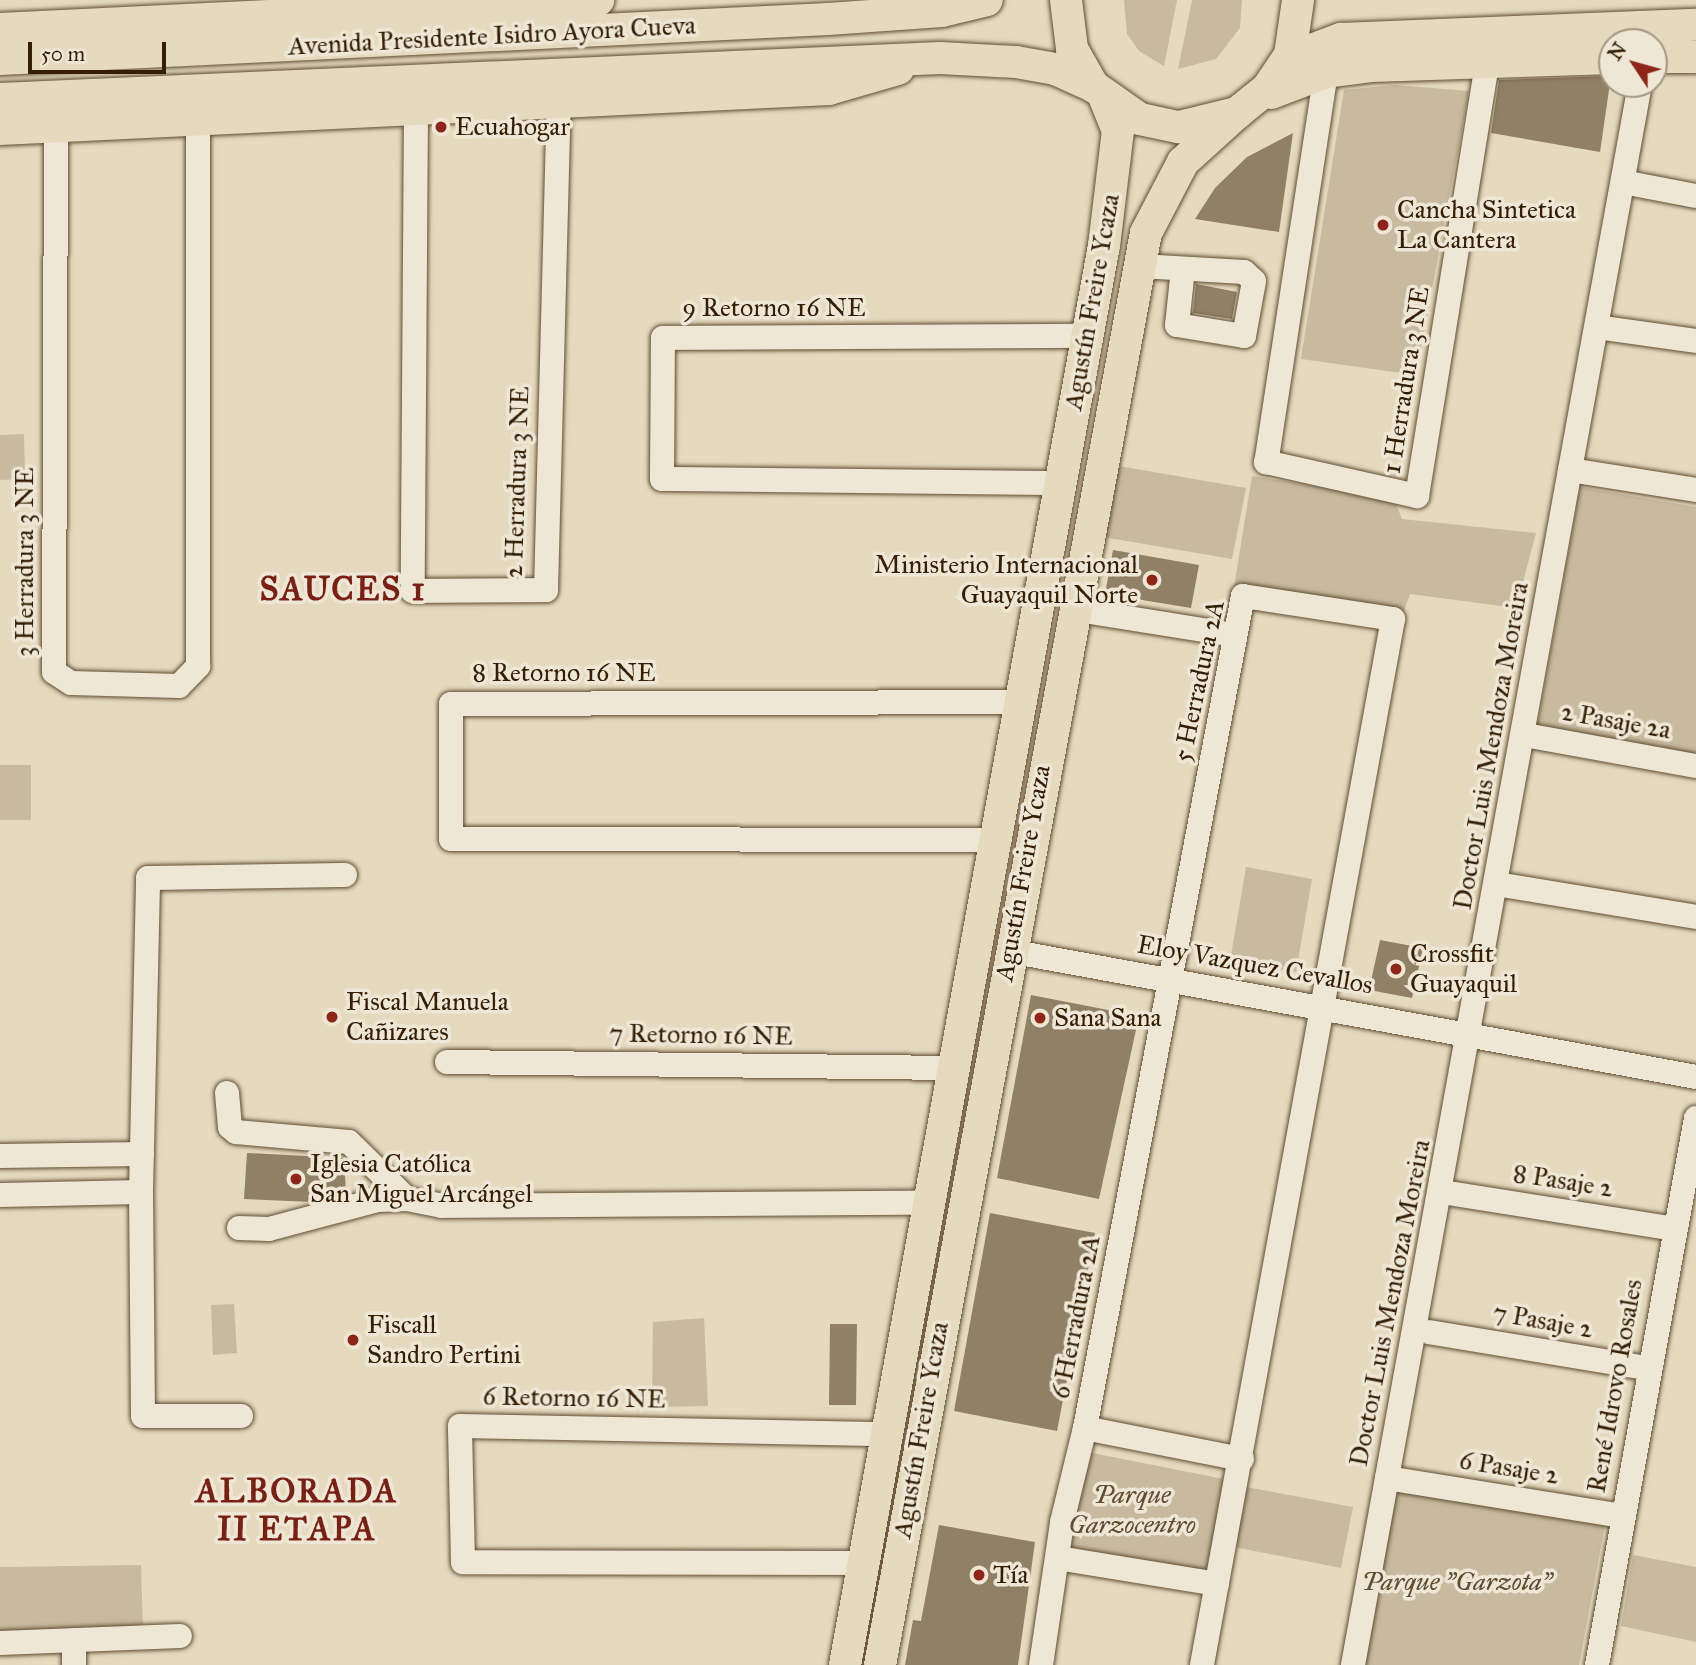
<!DOCTYPE html>
<html>
<head>
<meta charset="utf-8">
<style>
	body { margin:0 }
	#map { position:relative; width:1696px; height:1665px; overflow:hidden; background:#e5dabe; font-family:"IM FELL Great Primer",serif }
	div>[style] { position:absolute }
	.green>* { inset:0; background:#c7ba9e }
	.building>* { inset:0; background:#908065 }
	.roads { filter:drop-shadow(0 0 2px #604d32) drop-shadow(0 0 2px #604d32) }
	.minor>* { height:24px; margin:-12px; padding:0 12px; transform-origin:12px; border-radius:12px; background:#eee7d5 }
	.major>* { height:32px; margin:-16px; padding:0 16px; transform-origin:16px; border-radius:16px; background:#e5dabe }
	.dots>* { width:19px; height:19px; translate:-50% -50%; box-sizing:border-box; border:4px solid #eee7d5; border-radius:50% }
	span { translate:-50% -50%; white-space:nowrap; text-align:center; line-height:1.15; -webkit-text-stroke:7px #eee7d5; paint-order:stroke }
	.street-label { font-size:26px; color:#341e04 }
	.poi-label { font-size:26px; color:#341e04 }
	.left { translate:0 -50%; text-align:left }
	.right { translate:-100% -50%; text-align:right }
	.park-label { font-size:26px; color:#604d32; font-style:italic }
	.district-label { font-size:33px; color:#7a1f14; font-weight:700; letter-spacing:2px }
	.north { position:absolute; left:1598px; top:28px; width:70px; height:70px; box-sizing:border-box; background:#eee7d5; border:2px solid #a49781; border-radius:50%; rotate:306deg; font-size:19px; font-weight:700; line-height:28px; text-align:center; color:#341e04 }
	.north::after { content:''; display:block; margin:auto; width:24px; height:32px; background:#8f2418; clip-path:polygon(50% 0,100% 100%,50% 72%,0 100%) }
	.scale { position:absolute; left:28px; top:42px; width:138px; height:32px; box-sizing:border-box; border:4px solid #341e04; border-top:0; padding-left:9px; font-size:21px; line-height:24px; white-space:nowrap; color:#341e04; -webkit-text-stroke:5px #eee7d5; paint-order:stroke }
</style>
</head>
<body>
<div id="map">
	<div class="green">
		<div style="clip-path:polygon(1124px 0,1177px 0,1164px 66px,1139px 51px,1127px 34px)"></div>
		<div style="clip-path:polygon(1192px 0,1242px 0,1240px 28px,1216px 59px,1178px 69px)"></div>
		<div style="clip-path:polygon(1395px 85px,1469px 91px,1416px 375px,1301px 359px,1344px 90px)"></div>
		<div style="clip-path:polygon(24px 434px,25px 479px,0 480px,0 435px)"></div>
		<div style="clip-path:polygon(1119px 466px,1246px 488px,1232px 559px,1103px 537px)"></div>
		<div style="clip-path:polygon(1252px 476px,1394px 499px,1402px 519px,1536px 533px,1516px 608px,1410px 594px,1402px 616px,1234px 587px)"></div>
		<div style="clip-path:polygon(1580px 487px,1696px 507px,1696px 754px,1537px 727px)"></div>
		<div style="clip-path:polygon(0 765px,31px 765px,31px 820px,0 820px)"></div>
		<div style="clip-path:polygon(1246px 867px,1312px 879px,1296px 972px,1230px 961px)"></div>
		<div style="clip-path:polygon(234px 1304px,237px 1353px,213px 1355px,211px 1305px)"></div>
		<div style="clip-path:polygon(704px 1318px,708px 1406px,652px 1407px,653px 1322px)"></div>
		<div style="clip-path:polygon(1087px 1452px,1229px 1480px,1209px 1573px,1071px 1547px)"></div>
		<div style="clip-path:polygon(1390px 1486px,1605px 1525px,1579px 1665px,1357px 1665px)"></div>
		<div style="clip-path:polygon(1246px 1487px,1353px 1507px,1341px 1568px,1234px 1547px)"></div>
		<div style="clip-path:polygon(1633px 1555px,1696px 1567px,1696px 1642px,1621px 1626px)"></div>
		<div style="clip-path:polygon(141px 1565px,143px 1632px,0 1632px,0 1567px)"></div>
	</div>
	<div class="building">
		<div style="clip-path:polygon(1611px 76px,1600px 152px,1491px 133px,1499px 80px)"></div>
		<div style="clip-path:polygon(1293px 133px,1279px 232px,1195px 219px,1215px 188px,1247px 157px)"></div>
		<div style="clip-path:polygon(1196px 284px,1237px 292px,1232px 319px,1193px 313px)"></div>
		<div style="clip-path:polygon(1113px 550px,1199px 565px,1191px 608px,1105px 594px)"></div>
		<div style="clip-path:polygon(1380px 940px,1423px 948px,1412px 998px,1369px 990px)"></div>
		<div style="clip-path:polygon(1031px 995px,1139px 1016px,1099px 1199px,997px 1178px)"></div>
		<div style="clip-path:polygon(247px 1153px,344px 1158px,346px 1193px,312px 1202px,244px 1199px)"></div>
		<div style="clip-path:polygon(990px 1213px,1095px 1233px,1057px 1431px,954px 1411px)"></div>
		<div style="clip-path:polygon(830px 1324px,857px 1324px,856px 1405px,829px 1405px)"></div>
		<div style="clip-path:polygon(939px 1525px,1035px 1542px,1018px 1665px,905px 1665px,913px 1620px,921px 1621px)"></div>
	</div>
	<div class="roads">
		<div class="minor">
			<div style="left:1326px;top:72px;width:395px;rotate:98.7deg"></div>
			<div style="left:1266px;top:462px;width:155px;rotate:12.7deg"></div>
			<div style="left:1417px;top:496px;width:440px;rotate:-80.8deg"></div>
			<div style="left:416px;top:109px;width:482px;rotate:90.4deg"></div>
			<div style="left:413px;top:591px;width:133px;rotate:-0.4deg"></div>
			<div style="left:546px;top:590px;width:488px;rotate:-88.5deg"></div>
			<div style="left:56px;top:127px;width:545px;rotate:90.21deg"></div>
			<div style="left:54px;top:672px;width:20px;rotate:33deg"></div>
			<div style="left:71px;top:683px;width:108px;rotate:1.6deg"></div>
			<div style="left:179px;top:686px;width:28px;rotate:-46deg"></div>
			<div style="left:198px;top:666px;width:546px;rotate:-90deg"></div>
			<div style="left:1623px;top:182px;width:74px;rotate:10.9deg"></div>
			<div style="left:1140px;top:266px;width:104px;rotate:3.3deg"></div>
			<div style="left:1244px;top:272px;width:13px;rotate:42deg"></div>
			<div style="left:1254px;top:281px;width:56px;rotate:100.3deg"></div>
			<div style="left:1244px;top:336px;width:68px;rotate:-170.7deg"></div>
			<div style="left:1177px;top:325px;width:56px;rotate:-83.9deg"></div>
			<div style="left:1597px;top:327px;width:100px;rotate:8deg"></div>
			<div style="left:1570px;top:470px;width:128px;rotate:9deg"></div>
			<div style="left:1061px;top:483px;width:399px;rotate:-179.4deg"></div>
			<div style="left:662px;top:479px;width:141px;rotate:-89.6deg"></div>
			<div style="left:663px;top:338px;width:424px;rotate:-0.3deg"></div>
			<div style="left:1072px;top:609px;width:165px;rotate:9.1deg"></div>
			<div style="left:1525px;top:735px;width:174px;rotate:10.3deg"></div>
			<div style="left:996px;top:840px;width:545px;rotate:-179.89deg"></div>
			<div style="left:451px;top:839px;width:135px;rotate:-90deg"></div>
			<div style="left:451px;top:704px;width:569px;rotate:-0.2deg"></div>
			<div style="left:1497px;top:884px;width:202px;rotate:9.4deg"></div>
			<div style="left:1009px;top:951px;width:698px;rotate:10.39deg"></div>
			<div style="left:447px;top:1062px;width:507px;rotate:0.68deg"></div>
			<div style="left:227px;top:1093px;width:34px;rotate:85deg"></div>
			<div style="left:230px;top:1127px;width:8px;rotate:40deg"></div>
			<div style="left:236px;top:1132px;width:113px;rotate:5.1deg"></div>
			<div style="left:349px;top:1142px;width:81px;rotate:44.5deg"></div>
			<div style="left:0;top:1156px;width:142px;rotate:-0.8deg"></div>
			<div style="left:1442px;top:1192px;width:236px;rotate:9deg"></div>
			<div style="left:0;top:1195px;width:141px;rotate:-1.2deg"></div>
			<div style="left:239px;top:1228px;width:30px;rotate:2deg"></div>
			<div style="left:269px;top:1229px;width:113px;rotate:-14.9deg"></div>
			<div style="left:378px;top:1200px;width:29px;rotate:-2deg"></div>
			<div style="left:407px;top:1199px;width:36px;rotate:11deg"></div>
			<div style="left:442px;top:1206px;width:487px;rotate:-0.4deg"></div>
			<div style="left:1429px;top:1332px;width:221px;rotate:9.4deg"></div>
			<div style="left:241px;top:1416px;width:98px;rotate:180deg"></div>
			<div style="left:143px;top:1416px;width:224px;rotate:-90.5deg"></div>
			<div style="left:141px;top:1192px;width:314px;rotate:-88.7deg"></div>
			<div style="left:148px;top:878px;width:197px;rotate:-0.9deg"></div>
			<div style="left:1085px;top:1428px;width:160px;rotate:11.2deg"></div>
			<div style="left:1387px;top:1478px;width:238px;rotate:9.2deg"></div>
			<div style="left:1058px;top:1558px;width:161px;rotate:9.3deg"></div>
			<div style="left:863px;top:1563px;width:400px;rotate:-179.9deg"></div>
			<div style="left:463px;top:1562px;width:136px;rotate:-91.3deg"></div>
			<div style="left:460px;top:1426px;width:428px;rotate:1.1deg"></div>
			<div style="left:0;top:1643px;width:180px;rotate:-2.2deg"></div>
			<div style="left:74px;top:1665px;width:25px;rotate:-90deg"></div>
			<div style="left:1041px;top:1665px;width:145px;rotate:-81.6deg"></div>
			<div style="left:1062px;top:1522px;width:97px;rotate:-76.3deg"></div>
			<div style="left:1085px;top:1428px;width:847px;rotate:-79.25deg"></div>
			<div style="left:1243px;top:596px;width:152px;rotate:8.7deg"></div>
			<div style="left:1393px;top:619px;width:1063px;rotate:100.35deg"></div>
			<div style="left:1353px;top:1665px;width:1607px;rotate:-79.71deg"></div>
			<div style="left:1597px;top:1665px;width:556px;rotate:-79.74deg"></div>
		</div>
		<div class="major">
			<div style="left:1066px;top:0;width:49px;rotate:83deg"></div>
			<div style="left:1072px;top:49px;width:43px;rotate:60.4deg"></div>
			<div style="left:1093px;top:86px;width:57px;rotate:35.1deg"></div>
			<div style="left:1140px;top:119px;width:40px;rotate:12deg"></div>
			<div style="left:1179px;top:127px;width:60px;rotate:-13.6deg"></div>
			<div style="left:1237px;top:113px;width:38px;rotate:-39deg"></div>
			<div style="left:1267px;top:89px;width:41px;rotate:-55.9deg"></div>
			<div style="left:1290px;top:55px;width:56px;rotate:-81.7deg"></div>
			<div style="left:0;top:29px;width:599px;rotate:-2.78deg"></div>
			<div style="left:1654px;top:57px;width:42px"></div>
			<div style="left:0;top:59px;width:829px;rotate:-2.77deg"></div>
			<div style="left:828px;top:19px;width:114px;rotate:-4deg"></div>
			<div style="left:942px;top:11px;width:46px;rotate:-13.7deg"></div>
			<div style="left:1279px;top:74px;width:38px;rotate:-37deg"></div>
			<div style="left:1309px;top:51px;width:34px;rotate:-21deg"></div>
			<div style="left:1341px;top:39px;width:355px;rotate:-2.3deg"></div>
			<div style="left:1271px;top:93px;width:59px;rotate:-20.9deg"></div>
			<div style="left:1326px;top:72px;width:45px;rotate:-7.6deg"></div>
			<div style="left:1371px;top:66px;width:241px;rotate:-1.9deg"></div>
			<div style="left:0;top:99px;width:941px;rotate:-2.5deg"></div>
			<div style="left:940px;top:58px;width:76px;rotate:3deg"></div>
			<div style="left:1016px;top:62px;width:40px;rotate:10deg"></div>
			<div style="left:1055px;top:69px;width:42px;rotate:24.1deg"></div>
			<div style="left:0;top:129px;width:830px;rotate:-2.76deg"></div>
			<div style="left:829px;top:89px;width:72px;rotate:-16.2deg"></div>
			<div style="left:845px;top:1665px;width:1442px;rotate:-79.66deg"></div>
			<div style="left:1104px;top:246px;width:116px;rotate:-83.1deg"></div>
			<div style="left:1118px;top:131px;width:35px;rotate:-112deg"></div>
			<div style="left:880px;top:1665px;width:1456px;rotate:-79.48deg"></div>
			<div style="left:1146px;top:233px;width:80px;rotate:-62.5deg"></div>
			<div style="left:1183px;top:162px;width:73px;rotate:-42.2deg"></div>
		</div>
	</div>
	<div class="dots">
		<div style="left:441px;top:127px;background:#8f2418"></div>
		<div style="left:1383px;top:225px;background:#8f2418"></div>
		<div style="left:1152px;top:580px;background:#8f2418"></div>
		<div style="left:1396px;top:969px;background:#8f2418"></div>
		<div style="left:332px;top:1017px;background:#8f2418"></div>
		<div style="left:1040px;top:1018px;background:#8f2418"></div>
		<div style="left:296px;top:1179px;background:#8f2418"></div>
		<div style="left:353px;top:1340px;background:#8f2418"></div>
		<div style="left:979px;top:1575px;background:#8f2418"></div>
	</div>
	<div class="street-label">
		<span style="left:492px;top:36px;rotate:-3deg">Avenida Presidente Isidro Ayora Cueva</span>
		<span style="left:1092px;top:302px;rotate:-80deg">Agustín Freire Ycaza</span>
		<span style="left:774px;top:308px">9 Retorno 16 NE</span>
		<span style="left:1406px;top:380px;rotate:-81deg">1 Herradura 3 NE</span>
		<span style="left:517px;top:482px;rotate:-88deg">2 Herradura 3 NE</span>
		<span style="left:25px;top:562px;rotate:-90deg">3 Herradura 3 NE</span>
		<span style="left:564px;top:673px">8 Retorno 16 NE</span>
		<span style="left:1199px;top:681px;rotate:-78deg">5 Herradura 2A</span>
		<span style="left:1616px;top:721px;rotate:10deg">2 Pasaje 2a</span>
		<span style="left:1491px;top:746px;rotate:-80deg">Doctor Luis Mendoza Moreira</span>
		<span style="left:1023px;top:873px;rotate:-80deg">Agustín Freire Ycaza</span>
		<span style="left:1255px;top:965px;rotate:10deg">Eloy Vazquez Cevallos</span>
		<span style="left:701px;top:1035px;rotate:1deg">7 Retorno 16 NE</span>
		<span style="left:1563px;top:1181px;rotate:9deg">8 Pasaje 2</span>
		<span style="left:1390px;top:1303px;rotate:-79deg">Doctor Luis Mendoza Moreira</span>
		<span style="left:1076px;top:1317px;rotate:-79deg">6 Herradura 2A</span>
		<span style="left:1543px;top:1321px;rotate:10deg">7 Pasaje 2</span>
		<span style="left:1615px;top:1386px;rotate:-80deg">René Idrovo Rosales</span>
		<span style="left:574px;top:1398px;rotate:1deg">6 Retorno 16 NE</span>
		<span style="left:921px;top:1430px;rotate:-80deg">Agustín Freire Ycaza</span>
		<span style="left:1509px;top:1468px;rotate:9deg">6 Pasaje 2</span>
	</div>
	<div class="poi-label">
		<span class="left" style="left:455px;top:127px">Ecuahogar</span>
		<span class="left" style="left:1397px;top:225px">Cancha Sintetica<br>La Cantera</span>
		<span class="right" style="left:1138px;top:580px">Ministerio Internacional<br>Guayaquil Norte</span>
		<span class="left" style="left:1410px;top:969px">Crossfit<br>Guayaquil</span>
		<span class="left" style="left:346px;top:1017px">Fiscal Manuela<br>Cañizares</span>
		<span class="left" style="left:1054px;top:1018px">Sana Sana</span>
		<span class="left" style="left:310px;top:1179px">Iglesia Católica<br>San Miguel Arcángel</span>
		<span class="left" style="left:367px;top:1340px">Fiscall<br>Sandro Pertini</span>
		<span class="left" style="left:993px;top:1575px">Tía</span>
	</div>
	<div class="park-label">
		<span style="left:1132px;top:1510px">Parque<br>Garzocentro</span>
		<span style="left:1457px;top:1582px">Parque "Garzota"</span>
	</div>
	<div class="district-label">
		<span style="left:343px;top:590px">SAUCES 1</span>
		<span style="left:297px;top:1511px">ALBORADA<br>II ETAPA</span>
	</div>
	<div class="north">N</div>
	<div class="scale">50 m</div>
</div>
</body>
</html>
